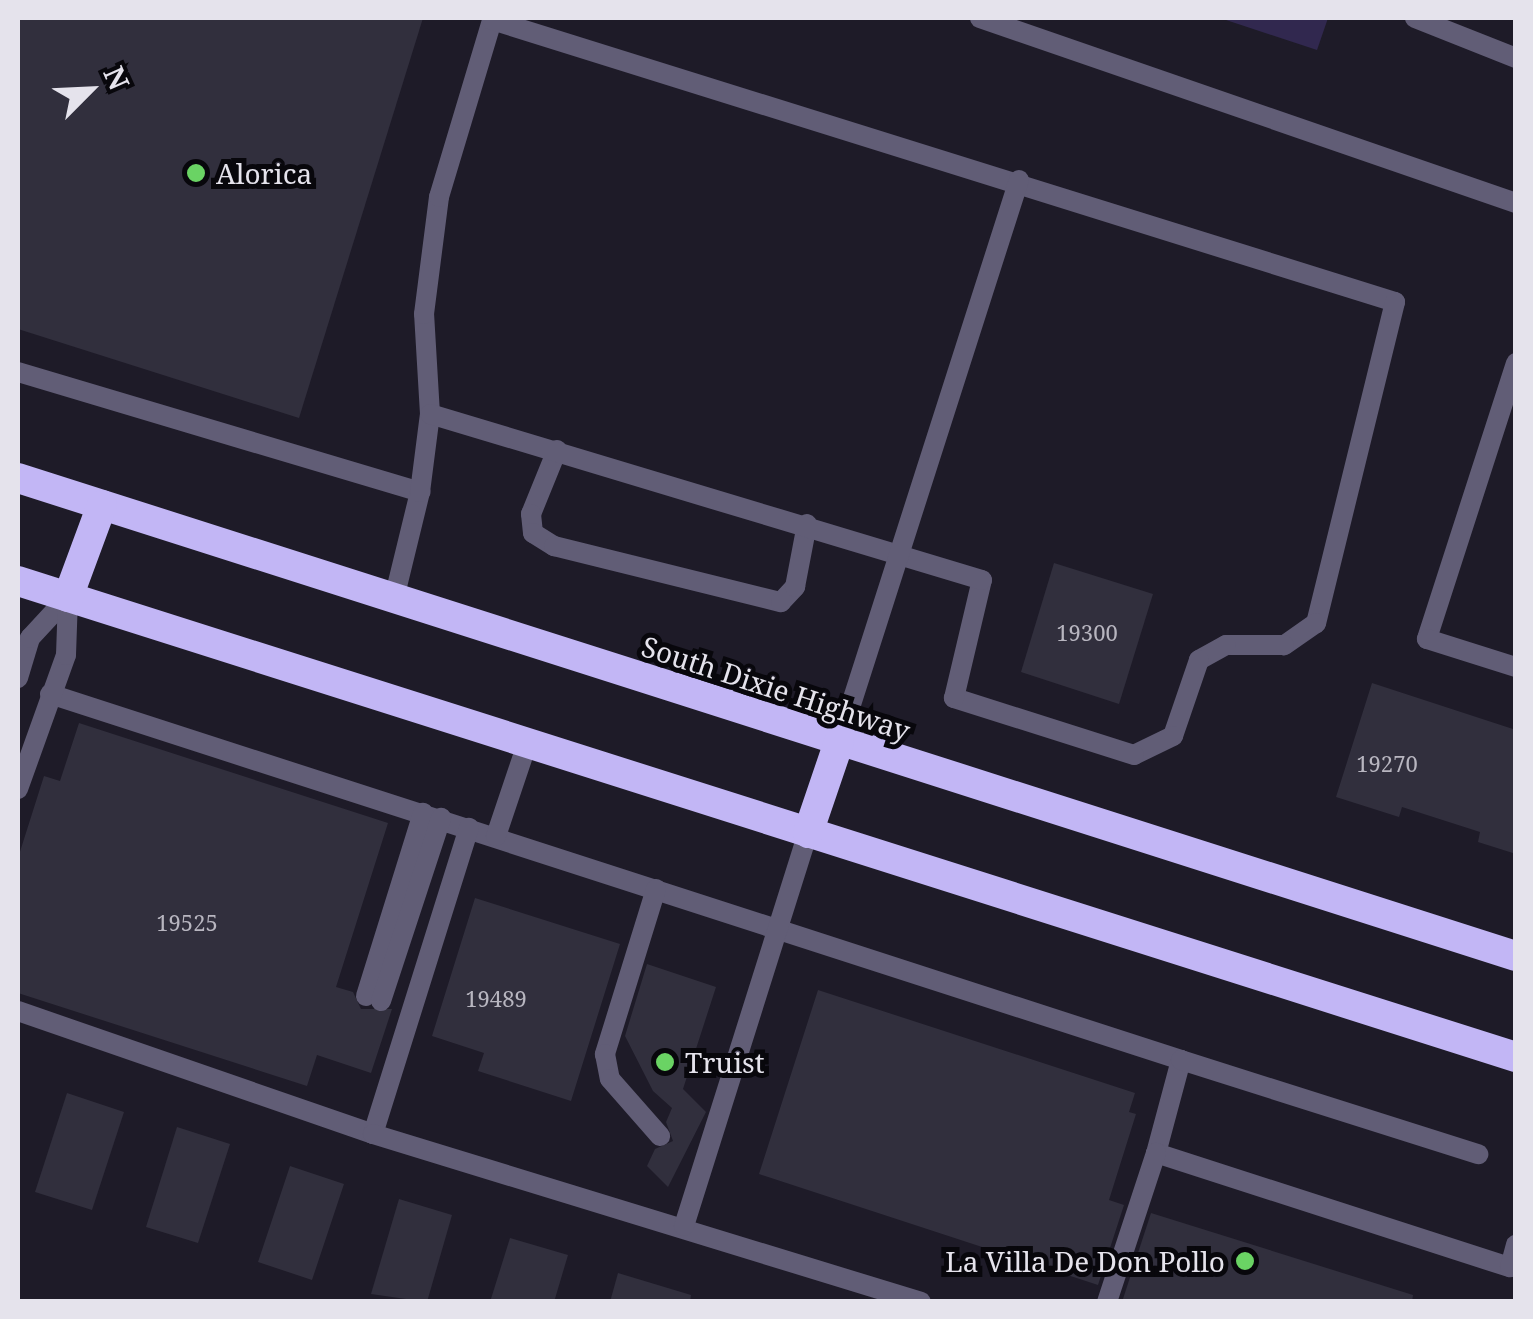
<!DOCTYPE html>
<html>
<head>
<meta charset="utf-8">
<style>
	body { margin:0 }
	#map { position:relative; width:1533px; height:1319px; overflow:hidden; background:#1e1b28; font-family:"Noto Serif",serif }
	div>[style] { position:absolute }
	.green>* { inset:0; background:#31284f }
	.building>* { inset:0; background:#312f3d }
	.lane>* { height:20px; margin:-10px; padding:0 10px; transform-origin:10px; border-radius:10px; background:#615d76 }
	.highway>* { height:30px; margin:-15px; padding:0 15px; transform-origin:15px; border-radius:15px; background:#c2b6f5 }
	.dots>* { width:28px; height:28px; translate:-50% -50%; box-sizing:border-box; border:5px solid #08070c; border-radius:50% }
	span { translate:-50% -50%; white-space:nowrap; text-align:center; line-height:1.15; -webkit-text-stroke:10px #08070c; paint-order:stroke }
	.number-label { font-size:22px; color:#b8b6c0 }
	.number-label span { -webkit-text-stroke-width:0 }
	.poi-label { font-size:28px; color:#e5e3ec }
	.left { translate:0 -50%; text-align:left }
	.right { translate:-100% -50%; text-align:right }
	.street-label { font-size:28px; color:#e5e3ec }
	.frame { position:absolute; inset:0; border:20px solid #e5e3ec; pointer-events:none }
	.north { position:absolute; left:40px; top:40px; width:100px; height:100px; -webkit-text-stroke:8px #08070c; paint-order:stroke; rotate:66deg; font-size:28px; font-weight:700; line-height:40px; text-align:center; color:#e5e3ec }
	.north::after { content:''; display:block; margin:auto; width:35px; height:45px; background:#e5e3ec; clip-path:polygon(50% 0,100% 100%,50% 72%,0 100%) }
</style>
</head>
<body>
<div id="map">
	<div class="green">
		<div style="clip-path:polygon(1220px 18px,1328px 18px,1317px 50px)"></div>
	</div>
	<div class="building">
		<div style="clip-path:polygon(18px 18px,423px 18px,299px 418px,18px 329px)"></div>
		<div style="clip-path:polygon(1054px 563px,1153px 594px,1119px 704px,1021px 672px)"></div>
		<div style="clip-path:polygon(1372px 683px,1516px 730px,1516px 854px,1478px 842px,1480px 832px,1402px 807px,1399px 817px,1336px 797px)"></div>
		<div style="clip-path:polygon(79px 723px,388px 823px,336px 987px,353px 992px,361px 1009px,392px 1009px,371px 1073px,317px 1055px,307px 1086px,18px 993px,18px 858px,44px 776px,60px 781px)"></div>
		<div style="clip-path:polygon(475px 898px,620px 944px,571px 1101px,478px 1071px,484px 1053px,432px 1036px)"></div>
		<div style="clip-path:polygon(647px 964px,716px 987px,683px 1089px,706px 1112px,668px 1187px,647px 1166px,655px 1149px,673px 1141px,666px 1122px,672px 1108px,653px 1091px,625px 1036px)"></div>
		<div style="clip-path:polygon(818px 990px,1135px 1093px,1129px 1112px,1136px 1114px,1109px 1200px,1124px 1205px,1098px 1285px,759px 1174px)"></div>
		<div style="clip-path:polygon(67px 1093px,124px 1112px,92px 1210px,35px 1192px)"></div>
		<div style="clip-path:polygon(177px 1127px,230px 1144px,198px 1243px,146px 1227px)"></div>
		<div style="clip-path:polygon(290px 1166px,344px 1184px,312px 1280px,258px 1262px)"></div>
		<div style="clip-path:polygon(399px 1199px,452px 1215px,427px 1302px,371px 1294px)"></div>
		<div style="clip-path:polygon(1151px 1213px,1413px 1295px,1412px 1302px,1122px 1302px)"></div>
		<div style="clip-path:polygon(510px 1238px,568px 1255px,554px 1302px,490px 1302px)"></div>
		<div style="clip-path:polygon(618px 1273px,691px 1295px,690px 1302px,610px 1302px)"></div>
	</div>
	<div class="lane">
		<div style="left:980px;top:18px;width:567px;rotate:19.04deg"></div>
		<div style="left:1415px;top:18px;width:109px;rotate:21.6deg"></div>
		<div style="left:1516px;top:363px;width:290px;rotate:107.9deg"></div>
		<div style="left:1427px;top:639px;width:93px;rotate:17.5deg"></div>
		<div style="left:18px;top:372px;width:420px;rotate:16.6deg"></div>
		<div style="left:420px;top:492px;width:110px;rotate:103.7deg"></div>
		<div style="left:557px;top:450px;width:69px;rotate:112.1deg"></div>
		<div style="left:531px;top:514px;width:19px;rotate:84deg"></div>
		<div style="left:533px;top:533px;width:25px;rotate:32deg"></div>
		<div style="left:554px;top:546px;width:234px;rotate:13.9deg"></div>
		<div style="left:781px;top:602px;width:21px;rotate:-47deg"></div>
		<div style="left:795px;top:587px;width:64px;rotate:-79.2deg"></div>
		<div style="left:420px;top:492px;width:79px;rotate:-82.7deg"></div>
		<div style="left:430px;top:414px;width:100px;rotate:-93.4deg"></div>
		<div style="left:424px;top:314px;width:118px;rotate:-82.7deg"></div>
		<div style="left:439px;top:197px;width:185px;rotate:-73.3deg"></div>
		<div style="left:492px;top:20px;width:946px;rotate:17.34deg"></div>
		<div style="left:1395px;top:302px;width:331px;rotate:103.8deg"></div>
		<div style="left:1316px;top:623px;width:39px;rotate:145deg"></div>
		<div style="left:1284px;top:645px;width:58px;rotate:180deg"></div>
		<div style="left:1226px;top:645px;width:31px;rotate:151deg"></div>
		<div style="left:1199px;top:660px;width:80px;rotate:108.9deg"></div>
		<div style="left:1173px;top:736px;width:43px;rotate:154deg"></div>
		<div style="left:1134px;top:755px;width:189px;rotate:-162.4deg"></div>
		<div style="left:954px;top:698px;width:121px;rotate:-76.7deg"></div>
		<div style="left:982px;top:580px;width:576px;rotate:-163.26deg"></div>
		<div style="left:18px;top:678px;width:42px;rotate:-73.3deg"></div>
		<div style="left:30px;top:638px;width:56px;rotate:-47.2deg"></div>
		<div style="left:50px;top:694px;width:1189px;rotate:17.93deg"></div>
		<div style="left:1181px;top:1060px;width:96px;rotate:105deg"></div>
		<div style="left:1156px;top:1153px;width:372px;rotate:17.9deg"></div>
		<div style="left:1510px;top:1267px;width:23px;rotate:-75deg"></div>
		<div style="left:839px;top:742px;width:590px;rotate:-72.24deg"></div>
		<div style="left:18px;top:789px;width:142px;rotate:-70.3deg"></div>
		<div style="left:66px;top:655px;width:58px;rotate:-88deg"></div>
		<div style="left:496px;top:836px;width:97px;rotate:-71.4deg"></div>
		<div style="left:656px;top:889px;width:173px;rotate:107.2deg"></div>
		<div style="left:605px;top:1054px;width:25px;rotate:79deg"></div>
		<div style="left:610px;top:1079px;width:76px;rotate:48.7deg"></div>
		<div style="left:366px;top:996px;width:192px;rotate:-72.7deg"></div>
		<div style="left:381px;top:1001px;width:193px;rotate:-71.8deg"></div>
		<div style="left:18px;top:1011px;width:376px;rotate:19.1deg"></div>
		<div style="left:373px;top:1134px;width:321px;rotate:-72.6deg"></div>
		<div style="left:1181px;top:1060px;width:312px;rotate:17.6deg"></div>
		<div style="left:373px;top:1134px;width:573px;rotate:17.04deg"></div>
		<div style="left:684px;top:1226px;width:412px;rotate:-72.5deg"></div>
		<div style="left:1107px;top:1302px;width:157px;rotate:-71.8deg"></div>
	</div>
	<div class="highway">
		<div style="left:18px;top:478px;width:1572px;rotate:17.7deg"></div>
		<div style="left:18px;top:581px;width:1572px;rotate:17.63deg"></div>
		<div style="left:68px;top:597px;width:98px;rotate:-69.7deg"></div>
		<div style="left:808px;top:833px;width:96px;rotate:-71.2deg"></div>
	</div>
	<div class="dots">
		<div style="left:196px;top:173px;background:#6ad364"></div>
		<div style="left:665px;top:1062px;background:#6ad364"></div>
		<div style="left:1245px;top:1261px;background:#6ad364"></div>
	</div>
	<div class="number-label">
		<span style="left:1087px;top:633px">19300</span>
		<span style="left:1387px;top:764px">19270</span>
		<span style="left:187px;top:923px">19525</span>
		<span style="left:496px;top:999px">19489</span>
	</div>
	<div class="poi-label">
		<span class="left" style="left:216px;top:173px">Alorica</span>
		<span class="left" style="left:685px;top:1062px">Truist</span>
		<span class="right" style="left:1225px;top:1261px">La Villa De Don Pollo</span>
	</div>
	<div class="street-label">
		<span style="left:776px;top:688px;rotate:18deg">South Dixie Highway</span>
	</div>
	<div class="frame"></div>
	<div class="north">N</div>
</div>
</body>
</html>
